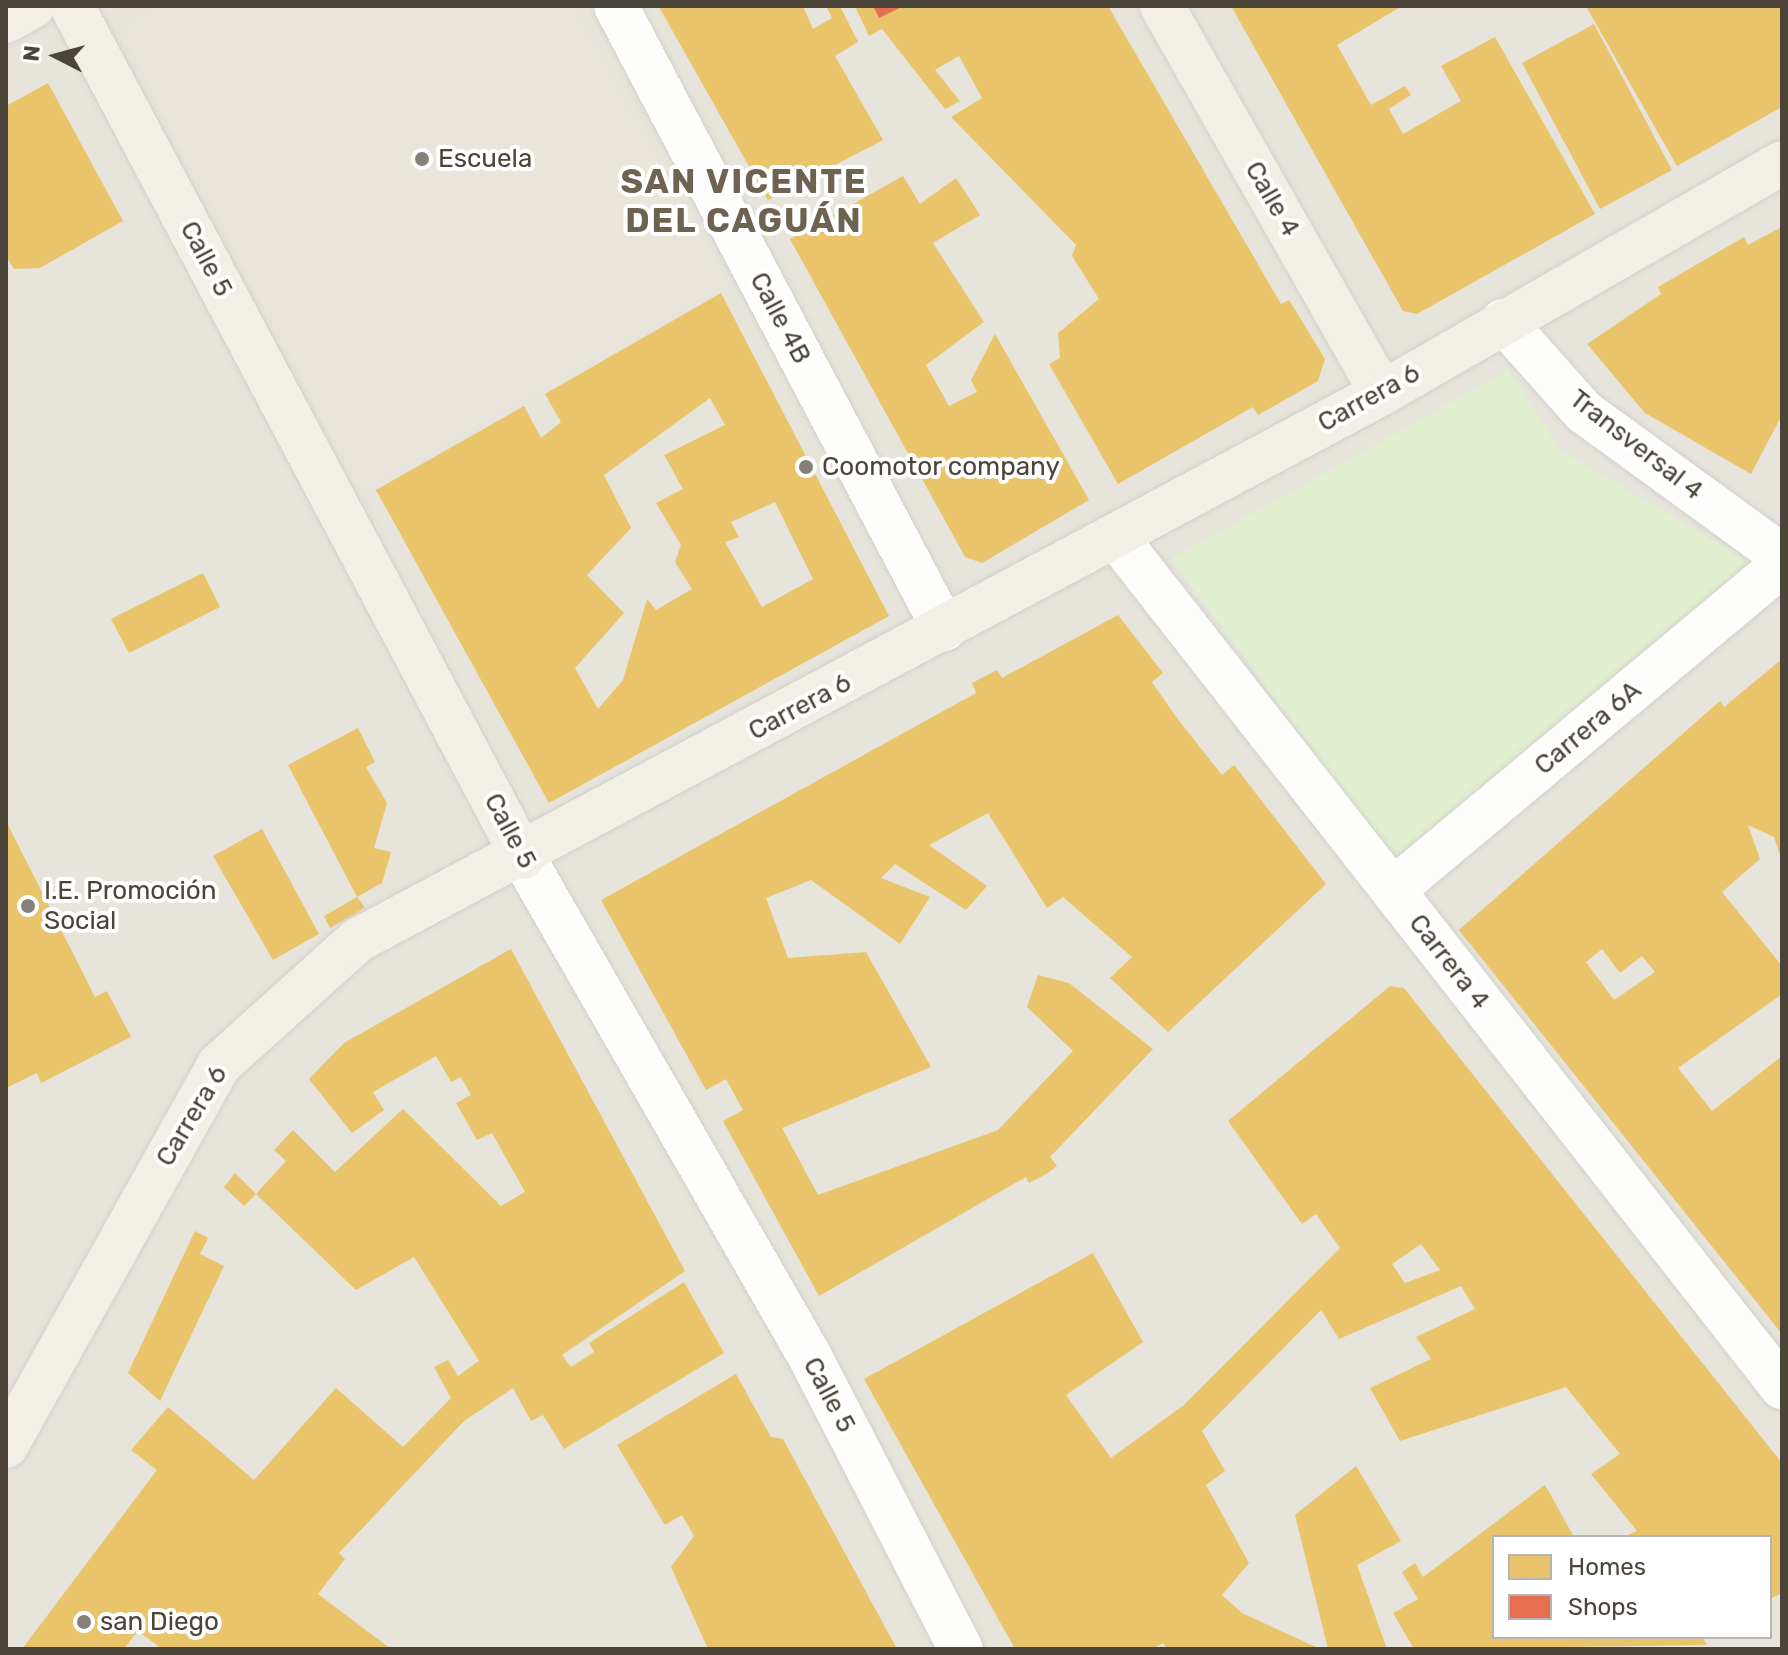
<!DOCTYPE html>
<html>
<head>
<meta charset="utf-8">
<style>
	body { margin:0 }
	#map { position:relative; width:1788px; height:1655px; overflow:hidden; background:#f4f2ee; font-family:Rubik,sans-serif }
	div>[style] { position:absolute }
	.residential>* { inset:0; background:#e7e4dc }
	.education>* { inset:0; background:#eae5da }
	.green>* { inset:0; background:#e1eecf }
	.homes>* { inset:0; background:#e9c46a }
	.shops>* { inset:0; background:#e76f51 }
	.roads { filter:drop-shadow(0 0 2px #d2d0cb) drop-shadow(0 0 2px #d2d0cb) }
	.minor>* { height:44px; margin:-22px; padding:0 22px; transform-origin:22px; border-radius:22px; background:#fdfdfc }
	.major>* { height:44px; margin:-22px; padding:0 22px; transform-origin:22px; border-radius:22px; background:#f2efe6 }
	.dots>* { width:22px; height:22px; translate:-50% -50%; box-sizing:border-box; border:4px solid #fff; border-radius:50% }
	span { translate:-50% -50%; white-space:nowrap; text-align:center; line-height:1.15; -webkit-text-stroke:8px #fff; paint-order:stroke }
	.poi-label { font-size:26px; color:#4b4439 }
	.left { translate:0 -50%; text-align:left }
	.street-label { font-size:26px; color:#4b4439 }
	.district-label { font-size:34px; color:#6e6250; font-weight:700; letter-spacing:2px }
	.frame { position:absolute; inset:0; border:8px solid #4b4439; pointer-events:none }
	.legend { position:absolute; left:1492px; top:1535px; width:280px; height:104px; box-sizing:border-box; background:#fff; border:2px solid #b7b4b0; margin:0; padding:10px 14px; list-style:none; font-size:24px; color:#4b4439 }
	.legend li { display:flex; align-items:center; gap:16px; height:40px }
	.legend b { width:40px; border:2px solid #b7b4b0 }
	.north { position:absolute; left:16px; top:16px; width:80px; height:80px; -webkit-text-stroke:6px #fff; paint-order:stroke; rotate:276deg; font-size:22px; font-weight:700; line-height:32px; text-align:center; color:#4b4439 }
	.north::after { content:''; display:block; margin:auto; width:28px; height:36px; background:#4b4439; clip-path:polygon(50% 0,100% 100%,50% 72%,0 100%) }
</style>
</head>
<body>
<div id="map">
	<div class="residential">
		<div style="clip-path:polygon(evenodd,6px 6px,1782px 6px,1782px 1649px,6px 1649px,6px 6px,1494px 1537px,1770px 1537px,1770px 1637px,1494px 1637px,1494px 1537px)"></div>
	</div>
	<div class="education">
		<div style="clip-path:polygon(163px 6px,570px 6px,727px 283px,359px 491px,124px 36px,121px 30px)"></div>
	</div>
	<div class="green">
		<div style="clip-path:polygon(1509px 370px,1560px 450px,1750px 562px,1399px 867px,1171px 559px)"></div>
	</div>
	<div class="homes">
		<div style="clip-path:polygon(648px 6px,803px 6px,813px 29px,832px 18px,826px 6px,840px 6px,858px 42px,835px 56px,883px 140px,768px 200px,659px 7px)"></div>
		<div style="clip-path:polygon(855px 6px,873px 6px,879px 18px,904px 6px,1108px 6px,1281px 304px,1289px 300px,1325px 359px,1318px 381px,1258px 415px,1253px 407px,1118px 484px,1049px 364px,1060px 358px,1058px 333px,1099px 299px,1072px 256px,1076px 245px,951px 117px,982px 98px,959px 56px,935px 70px,960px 101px,945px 109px,882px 29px,869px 36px)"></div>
		<div style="clip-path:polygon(1231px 6px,1402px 6px,1337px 45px,1371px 105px,1405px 86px,1411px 95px,1389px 109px,1403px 134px,1461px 101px,1441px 66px,1495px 37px,1595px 214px,1417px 314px,1403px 311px)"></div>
		<div style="clip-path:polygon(1782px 6px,1782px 107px,1677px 166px,1587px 8px)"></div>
		<div style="clip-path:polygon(1594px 24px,1672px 170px,1600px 209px,1522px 63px)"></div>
		<div style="clip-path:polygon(48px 83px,123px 221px,40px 268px,14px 269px,6px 256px,6px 106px)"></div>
		<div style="clip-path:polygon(903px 176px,920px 204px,956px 178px,980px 215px,933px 243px,984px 322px,926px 365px,949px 406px,977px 392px,971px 380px,995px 334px,1089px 500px,982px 563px,965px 557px,790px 239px)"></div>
		<div style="clip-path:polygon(1782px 227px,1782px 415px,1751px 474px,1645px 413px,1587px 344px,1661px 294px,1658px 287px,1744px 237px,1748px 245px)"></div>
		<div style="clip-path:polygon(evenodd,721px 293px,889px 616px,549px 803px,376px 490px,524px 406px,541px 438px,561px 422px,545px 394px,721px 293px,710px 398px,725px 425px,664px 455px,683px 489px,656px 503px,681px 545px,675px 562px,692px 589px,656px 610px,647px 599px,623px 680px,598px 709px,575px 668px,624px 613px,587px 575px,631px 528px,604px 475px,710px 398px,721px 293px,775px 502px,813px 579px,762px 607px,725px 542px,739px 537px,731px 522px,775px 502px)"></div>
		<div style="clip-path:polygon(203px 573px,220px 607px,129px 653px,111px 619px)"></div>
		<div style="clip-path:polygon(1118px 615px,1163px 673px,1152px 682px,1176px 717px,1222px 775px,1234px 765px,1326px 884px,1168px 1032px,1110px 978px,1132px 957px,1063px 897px,1047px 908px,988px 813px,929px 845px,987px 886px,966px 910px,895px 864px,881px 878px,930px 897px,900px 944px,811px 880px,766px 898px,788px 958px,866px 952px,931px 1067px,782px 1128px,818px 1195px,998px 1130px,1073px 1051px,1027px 1007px,1038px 975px,1069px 983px,1153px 1049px,1050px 1157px,1057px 1166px,1048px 1173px,1029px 1183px,1026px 1177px,819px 1296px,723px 1121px,743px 1110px,726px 1079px,706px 1090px,601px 900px,976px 693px,972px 683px,997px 670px,1002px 678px)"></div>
		<div style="clip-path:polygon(evenodd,1782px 659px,1782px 861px,1774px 837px,1748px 825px,1760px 859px,1722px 892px,1782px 966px,1782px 994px,1678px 1068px,1712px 1111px,1782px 1056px,1782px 1334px,1459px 930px,1720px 701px,1724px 707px,1782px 659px,1602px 949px,1620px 973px,1642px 956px,1655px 972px,1614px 1000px,1586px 962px,1602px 949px)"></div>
		<div style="clip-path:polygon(358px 728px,375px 762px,366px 767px,387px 803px,374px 848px,391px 852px,382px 883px,357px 897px,288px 765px)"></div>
		<div style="clip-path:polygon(6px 821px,95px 997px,107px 991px,131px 1037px,41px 1083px,37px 1073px,6px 1088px)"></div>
		<div style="clip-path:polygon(262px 829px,319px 934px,273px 960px,213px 856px)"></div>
		<div style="clip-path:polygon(357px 897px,365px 908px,330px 928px,324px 916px)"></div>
		<div style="clip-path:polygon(511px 949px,685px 1271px,562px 1355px,571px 1367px,594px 1352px,589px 1343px,684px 1282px,724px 1353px,564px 1449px,543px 1415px,531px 1421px,513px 1388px,464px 1421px,339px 1553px,345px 1559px,318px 1594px,391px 1649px,162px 1649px,138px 1631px,124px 1649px,22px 1649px,157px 1470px,131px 1450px,168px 1407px,254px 1480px,336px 1388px,403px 1447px,451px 1398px,434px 1367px,448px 1360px,458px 1376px,479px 1361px,414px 1257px,356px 1290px,256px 1194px,286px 1161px,274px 1150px,293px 1130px,335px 1172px,403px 1109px,501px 1206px,525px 1192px,492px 1133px,477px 1140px,456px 1103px,471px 1095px,461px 1077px,451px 1082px,436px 1056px,373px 1092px,384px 1110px,352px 1133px,309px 1079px,344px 1043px)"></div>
		<div style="clip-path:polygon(evenodd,1390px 986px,1404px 988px,1782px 1463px,1782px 1593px,1770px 1599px,1770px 1537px,1624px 1537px,1637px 1531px,1591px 1474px,1620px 1454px,1566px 1387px,1400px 1441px,1370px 1388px,1431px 1359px,1416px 1337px,1475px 1309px,1461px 1286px,1339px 1339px,1321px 1310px,1202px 1431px,1225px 1471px,1206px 1485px,1249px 1563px,1222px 1595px,1242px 1613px,1320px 1649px,1167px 1649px,1163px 1643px,1153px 1649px,1015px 1649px,864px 1379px,1093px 1253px,1143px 1342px,1066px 1395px,1111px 1458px,1184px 1405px,1340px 1248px,1316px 1214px,1302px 1224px,1228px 1121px,1390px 986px,1421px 1244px,1440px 1270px,1405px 1283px,1392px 1264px,1421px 1244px)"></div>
		<div style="clip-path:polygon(235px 1173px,256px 1194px,244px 1206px,224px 1187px)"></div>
		<div style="clip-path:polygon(195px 1231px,208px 1238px,200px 1254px,224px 1266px,160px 1401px,128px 1373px)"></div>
		<div style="clip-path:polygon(736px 1374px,771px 1437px,783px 1439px,897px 1649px,708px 1649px,671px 1567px,694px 1536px,682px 1515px,665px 1525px,617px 1445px)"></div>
		<div style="clip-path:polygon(1356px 1466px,1401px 1541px,1357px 1565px,1387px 1649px,1328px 1649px,1295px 1515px)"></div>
		<div style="clip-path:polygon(1545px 1485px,1574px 1537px,1494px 1537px,1494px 1637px,1702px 1637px,1707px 1645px,1414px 1649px,1393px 1613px,1418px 1599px,1402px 1572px,1415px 1563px,1423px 1577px)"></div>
	</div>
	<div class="shops">
		<div style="clip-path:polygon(873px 6px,904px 6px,879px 18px)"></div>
	</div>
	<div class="roads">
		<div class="minor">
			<div style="left:616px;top:6px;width:704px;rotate:62.23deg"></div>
			<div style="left:1503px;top:321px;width:122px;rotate:48.3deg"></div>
			<div style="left:1584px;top:412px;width:245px;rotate:36deg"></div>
			<div style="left:1116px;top:537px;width:1080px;rotate:51.92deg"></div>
			<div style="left:523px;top:857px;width:574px;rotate:60.13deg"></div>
			<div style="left:809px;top:1355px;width:331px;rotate:62.7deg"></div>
			<div style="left:1393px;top:890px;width:507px;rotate:-39.88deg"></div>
		</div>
		<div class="major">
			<div style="left:72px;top:6px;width:963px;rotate:62.08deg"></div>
			<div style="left:1162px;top:6px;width:445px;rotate:60.4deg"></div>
			<div style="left:6px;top:21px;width:31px;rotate:-29deg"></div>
			<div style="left:6px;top:1446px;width:436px;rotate:-60.8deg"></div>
			<div style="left:219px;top:1065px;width:187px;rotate:-42deg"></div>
			<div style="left:358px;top:940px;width:1161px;rotate:-28.11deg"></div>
			<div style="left:1382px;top:393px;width:461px;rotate:-29.9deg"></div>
		</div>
	</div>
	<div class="dots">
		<div style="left:422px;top:159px;background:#868178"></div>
		<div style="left:806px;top:467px;background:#868178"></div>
		<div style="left:28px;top:906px;background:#868178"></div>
		<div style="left:84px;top:1622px;background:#868178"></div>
	</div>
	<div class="poi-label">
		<span class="left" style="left:438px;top:159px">Escuela</span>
		<span class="left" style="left:822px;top:467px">Coomotor company</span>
		<span class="left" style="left:44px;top:906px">I.E. Promoción<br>Social</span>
		<span class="left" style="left:100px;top:1622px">san Diego</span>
	</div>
	<div class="street-label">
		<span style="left:1272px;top:199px;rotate:60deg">Calle 4</span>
		<span style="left:206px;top:259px;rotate:62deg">Calle 5</span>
		<span style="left:780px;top:318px;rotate:62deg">Calle 4B</span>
		<span style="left:1369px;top:398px;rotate:-29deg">Carrera 6</span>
		<span style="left:1636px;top:445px;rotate:38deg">Transversal 4</span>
		<span style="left:800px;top:707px;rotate:-28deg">Carrera 6</span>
		<span style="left:1588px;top:728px;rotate:-40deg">Carrera 6A</span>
		<span style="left:510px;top:831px;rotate:62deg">Calle 5</span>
		<span style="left:1449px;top:962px;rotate:52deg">Carrera 4</span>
		<span style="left:192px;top:1116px;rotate:-59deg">Carrera 6</span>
		<span style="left:829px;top:1395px;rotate:62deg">Calle 5</span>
	</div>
	<div class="district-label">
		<span style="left:744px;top:201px">SAN VICENTE<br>DEL CAGUÁN</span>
	</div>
	<div class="frame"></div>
	<ul class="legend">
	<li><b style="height:22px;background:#e9c46a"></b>Homes</li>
	<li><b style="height:22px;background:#e76f51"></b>Shops</li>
	</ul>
	<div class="north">N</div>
</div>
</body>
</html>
